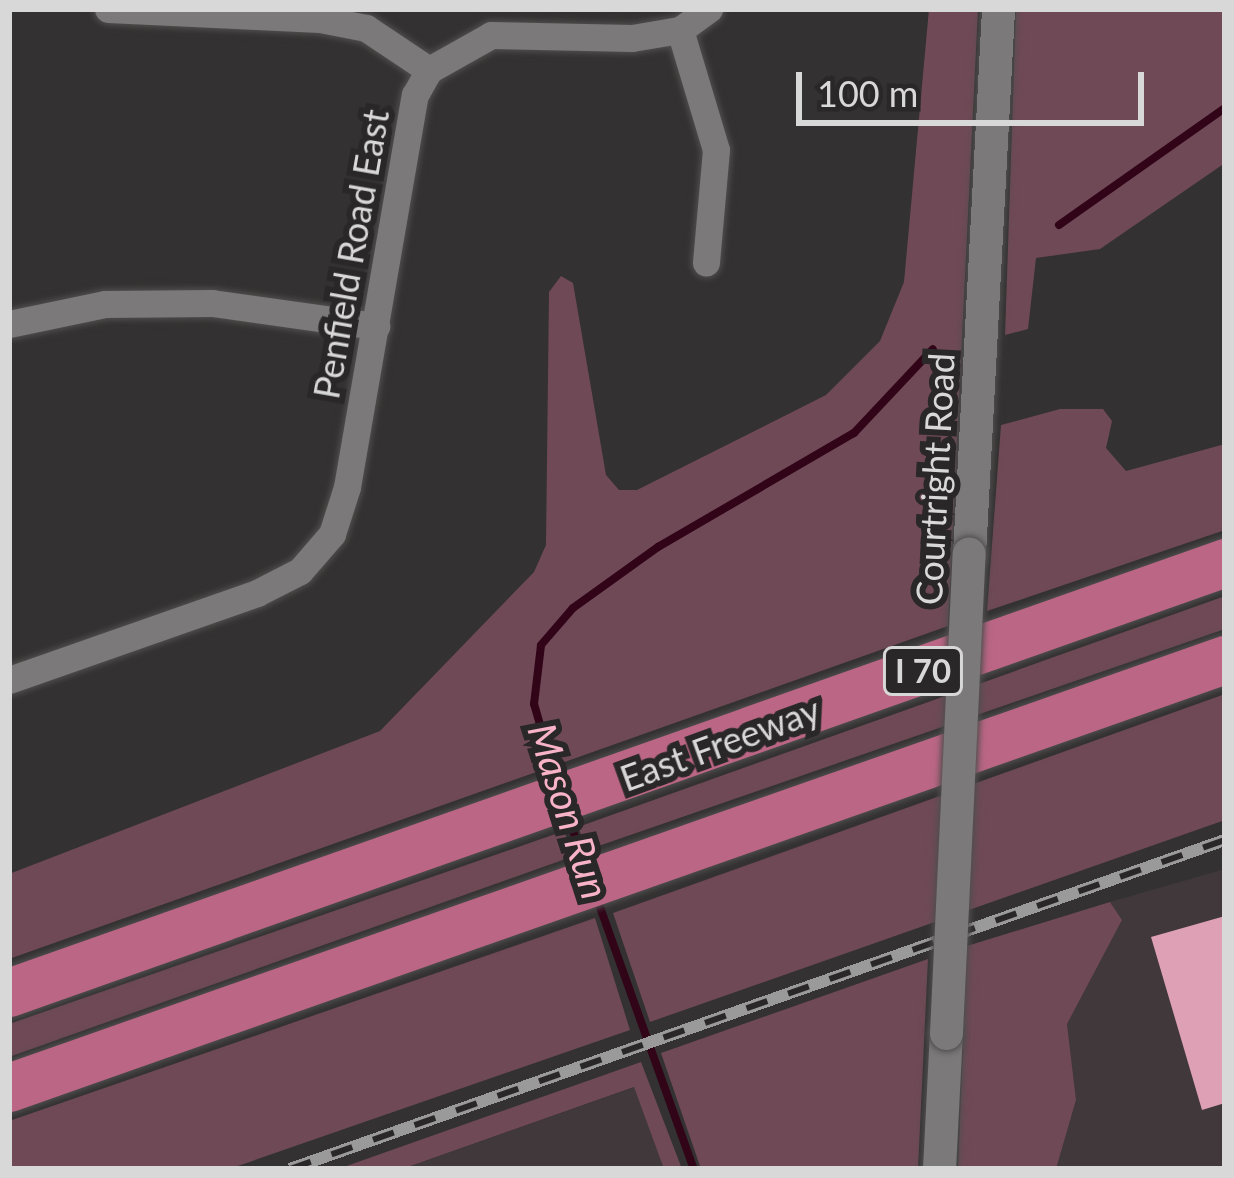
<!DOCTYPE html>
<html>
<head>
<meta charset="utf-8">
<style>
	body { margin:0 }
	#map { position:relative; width:1234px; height:1178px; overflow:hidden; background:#333131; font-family:Lato,sans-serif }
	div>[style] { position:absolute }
	.built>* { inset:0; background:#41383b }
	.green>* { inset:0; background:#6f4a56 }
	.stream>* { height:8px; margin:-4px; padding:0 4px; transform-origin:4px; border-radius:4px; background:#320418 }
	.building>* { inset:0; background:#dda0b4 }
	.roads { filter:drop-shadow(0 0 3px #504e4e) drop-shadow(0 0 3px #504e4e) }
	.minor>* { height:27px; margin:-13.5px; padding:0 13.5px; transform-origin:13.5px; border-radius:13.5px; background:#7c797a }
	.tertiary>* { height:33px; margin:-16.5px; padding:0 16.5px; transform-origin:16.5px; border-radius:16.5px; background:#7c797a }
	.motorway>* { height:48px; margin:-24px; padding:0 24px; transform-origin:24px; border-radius:24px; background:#ba6684 }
	.rail>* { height:12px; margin-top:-6px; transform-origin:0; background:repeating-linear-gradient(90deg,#292727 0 22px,#9b9a9a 0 44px); box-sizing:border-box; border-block:3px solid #9b9a9a }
	.bridges { filter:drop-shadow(0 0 3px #504e4e) drop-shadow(0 0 3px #504e4e) }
	.tertiary-bridge>* { height:33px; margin:-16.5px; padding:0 16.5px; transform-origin:16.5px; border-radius:16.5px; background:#7c797a }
	span { translate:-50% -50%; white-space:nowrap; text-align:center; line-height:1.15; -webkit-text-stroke:12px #292727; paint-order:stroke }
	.shield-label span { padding:3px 9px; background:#292727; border:3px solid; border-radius:9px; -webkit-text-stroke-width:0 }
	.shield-label { font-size:33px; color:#d9d8d8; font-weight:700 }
	.street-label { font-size:36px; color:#d9d8d8 }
	.water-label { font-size:39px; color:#f8b3c9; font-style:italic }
	.frame { position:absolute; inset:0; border:12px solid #d9d8d8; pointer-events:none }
	.scale { position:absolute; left:796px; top:72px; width:348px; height:54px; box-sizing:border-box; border:6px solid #d9d8d8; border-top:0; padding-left:15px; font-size:36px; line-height:42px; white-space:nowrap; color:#d9d8d8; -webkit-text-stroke:9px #292727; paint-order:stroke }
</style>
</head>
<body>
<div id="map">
	<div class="built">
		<div style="clip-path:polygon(1225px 869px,1225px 1169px,1056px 1169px,1076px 1100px,1067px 1024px,1122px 920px,1110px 902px)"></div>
		<div style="clip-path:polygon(635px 1087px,664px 1169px,402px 1169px)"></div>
	</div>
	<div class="green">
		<div style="clip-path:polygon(929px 9px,978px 9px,948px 626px,9px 959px,9px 874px,380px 731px,534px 572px,546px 545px,549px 292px,561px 276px,573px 283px,606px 475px,619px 490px,637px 490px,826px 395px,880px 341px,904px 282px)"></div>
		<div style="clip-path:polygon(1016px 9px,1225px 9px,1225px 163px,1100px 249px,1036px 258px,1028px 329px,1005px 335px)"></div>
		<div style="clip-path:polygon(1060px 409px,1103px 409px,1112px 421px,1106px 448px,1126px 471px,1225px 444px,1225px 530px,987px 611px,1001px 425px)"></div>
		<div style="clip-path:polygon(1225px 596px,1225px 629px,587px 850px,578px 827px)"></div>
		<div style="clip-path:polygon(1225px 694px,1225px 820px,650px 1022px,613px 913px)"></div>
		<div style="clip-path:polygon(564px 831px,574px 856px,9px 1057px,9px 1024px)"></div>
		<div style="clip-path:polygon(1110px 902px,1122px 920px,1067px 1024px,1076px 1100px,1056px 1169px,958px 1169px,967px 946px)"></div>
		<div style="clip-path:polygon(595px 918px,630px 1030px,229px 1169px,9px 1169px,9px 1121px)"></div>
		<div style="clip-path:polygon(928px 959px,918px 1169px,701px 1169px,661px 1053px)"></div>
		<div style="clip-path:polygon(641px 1062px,682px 1169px,664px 1169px,634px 1087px,402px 1169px,338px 1169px)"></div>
	</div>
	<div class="stream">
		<div style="left:1059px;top:225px;width:203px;rotate:-35.2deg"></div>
		<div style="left:556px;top:780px;width:79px;rotate:-106.1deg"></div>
		<div style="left:534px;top:704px;width:59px;rotate:-83.2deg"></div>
		<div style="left:541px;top:645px;width:49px;rotate:-49.1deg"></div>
		<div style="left:573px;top:608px;width:105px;rotate:-35.7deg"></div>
		<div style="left:658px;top:547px;width:227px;rotate:-30.2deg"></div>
		<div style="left:854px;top:433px;width:115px;rotate:-46.8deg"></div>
		<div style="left:566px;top:811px;width:57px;rotate:70.6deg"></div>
		<div style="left:596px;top:896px;width:290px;rotate:70.3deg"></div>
	</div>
	<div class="building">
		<div style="clip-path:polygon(1225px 916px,1225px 1103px,1202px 1110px,1151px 937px)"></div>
	</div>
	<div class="roads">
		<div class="minor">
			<div style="left:108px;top:9px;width:212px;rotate:2.7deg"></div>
			<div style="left:320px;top:19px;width:47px;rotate:11.1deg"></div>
			<div style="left:366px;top:28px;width:76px;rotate:33.7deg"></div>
			<div style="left:680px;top:30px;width:125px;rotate:73.3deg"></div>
			<div style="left:716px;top:150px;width:113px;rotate:95.1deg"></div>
			<div style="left:9px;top:324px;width:98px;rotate:-11.8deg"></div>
			<div style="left:105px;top:304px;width:107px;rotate:-0.5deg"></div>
			<div style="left:212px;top:303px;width:166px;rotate:8deg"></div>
			<div style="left:9px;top:680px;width:263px;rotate:-19.3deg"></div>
			<div style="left:257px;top:593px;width:48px;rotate:-27.1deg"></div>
			<div style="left:300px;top:571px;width:49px;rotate:-49.1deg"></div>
			<div style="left:332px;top:534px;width:49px;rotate:-72.3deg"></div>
			<div style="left:347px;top:487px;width:398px;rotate:-80.2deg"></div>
			<div style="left:415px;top:95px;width:29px;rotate:-61deg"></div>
			<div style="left:429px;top:70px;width:71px;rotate:-29.4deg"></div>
			<div style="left:491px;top:35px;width:141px;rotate:1.2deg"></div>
			<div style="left:632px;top:38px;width:49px;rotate:-9.5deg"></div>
			<div style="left:680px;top:30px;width:36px;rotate:-36deg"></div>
		</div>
		<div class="tertiary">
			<div style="left:969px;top:554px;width:546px;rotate:-86.95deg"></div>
			<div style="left:939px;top:1169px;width:136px;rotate:-87.1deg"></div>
		</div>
		<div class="motorway">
			<div style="left:9px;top:993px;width:1290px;rotate:-19.47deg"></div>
			<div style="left:9px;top:1088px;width:1289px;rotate:-19.39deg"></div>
		</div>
	</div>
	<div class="rail">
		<div style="left:290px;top:1169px;width:991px;rotate:-19.39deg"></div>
	</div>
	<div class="bridges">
		<div class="tertiary-bridge">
			<div style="left:946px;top:1033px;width:480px;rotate:-87.3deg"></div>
		</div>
	</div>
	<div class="shield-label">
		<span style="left:923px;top:671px">I 70</span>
	</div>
	<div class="street-label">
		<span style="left:351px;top:254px;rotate:-80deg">Penfield Road East</span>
		<span style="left:935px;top:479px;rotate:-87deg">Courtright Road</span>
		<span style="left:720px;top:744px;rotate:-20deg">East Freeway</span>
	</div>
	<div class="water-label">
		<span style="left:569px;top:811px;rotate:72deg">Mason Run</span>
	</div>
	<div class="frame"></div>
	<div class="scale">100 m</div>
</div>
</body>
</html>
